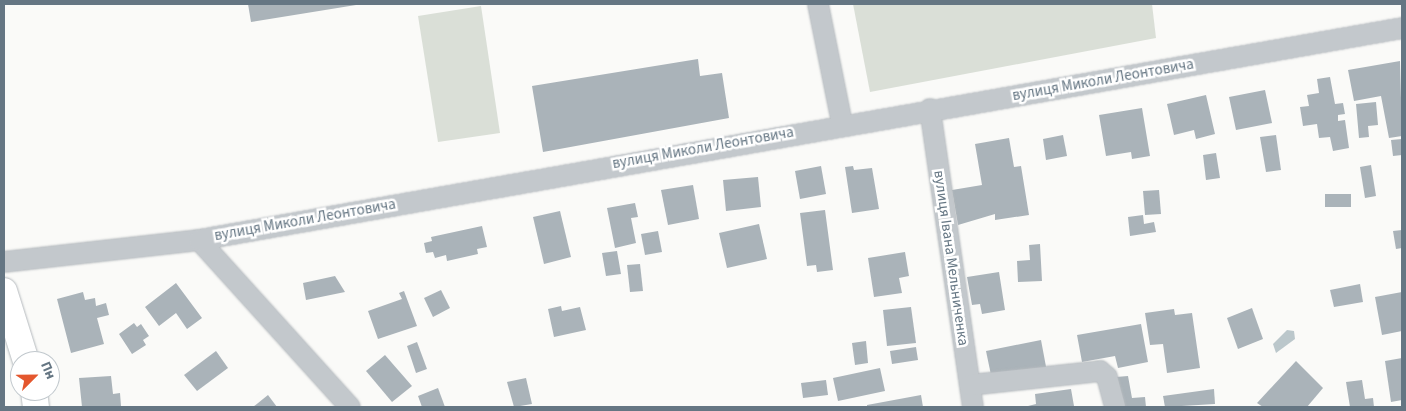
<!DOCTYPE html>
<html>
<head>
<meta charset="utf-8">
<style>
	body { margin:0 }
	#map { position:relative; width:1406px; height:411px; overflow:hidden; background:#fafaf8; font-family:"Source Sans 3",sans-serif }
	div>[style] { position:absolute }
	.green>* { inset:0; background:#dadfd7 }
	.water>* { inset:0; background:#bbc7cb }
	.building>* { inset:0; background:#aab3b9 }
	.roads { filter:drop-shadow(0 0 1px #b5babe) drop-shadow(0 0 1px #b5babe) }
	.minor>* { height:20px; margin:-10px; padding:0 10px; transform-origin:10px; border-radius:10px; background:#c3c8cc }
	.major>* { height:26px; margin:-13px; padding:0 13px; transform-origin:13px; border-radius:13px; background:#fff }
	span { translate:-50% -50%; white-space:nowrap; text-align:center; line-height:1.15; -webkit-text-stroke:5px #fff; paint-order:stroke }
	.street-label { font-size:15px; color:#657683 }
	.frame { position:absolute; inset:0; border:5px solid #657683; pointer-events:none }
	.north { position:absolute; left:10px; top:351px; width:50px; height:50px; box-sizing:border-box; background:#fff; border:1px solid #c1c8cd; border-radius:50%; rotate:67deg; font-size:14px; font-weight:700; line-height:20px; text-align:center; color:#657683 }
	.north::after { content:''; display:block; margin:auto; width:18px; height:22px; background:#e4572e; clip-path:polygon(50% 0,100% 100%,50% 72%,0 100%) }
</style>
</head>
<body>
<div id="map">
	<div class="green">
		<div style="clip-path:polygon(853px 4px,1152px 4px,1156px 38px,870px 92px)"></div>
		<div style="clip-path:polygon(481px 6px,500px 133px,438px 142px,418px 16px)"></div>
	</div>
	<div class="water">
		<div style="clip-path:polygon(1287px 330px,1294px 331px,1295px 339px,1276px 353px,1273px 344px)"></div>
	</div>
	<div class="building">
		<div style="clip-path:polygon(248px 4px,356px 4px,356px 5px,251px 22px)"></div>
		<div style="clip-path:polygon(698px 59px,700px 76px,722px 73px,729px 118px,543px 152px,532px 86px)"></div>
		<div style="clip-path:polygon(1400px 61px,1402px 136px,1389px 138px,1381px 96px,1354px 101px,1348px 70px)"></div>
		<div style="clip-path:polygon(1330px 77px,1335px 104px,1343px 103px,1345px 114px,1338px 115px,1338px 121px,1345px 120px,1349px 148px,1333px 151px,1330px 137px,1319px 138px,1317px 124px,1303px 126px,1300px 107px,1309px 106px,1307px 95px,1319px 93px,1317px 79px)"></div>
		<div style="clip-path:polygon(1265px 90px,1272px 123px,1236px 130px,1229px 97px)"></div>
		<div style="clip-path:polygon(1206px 95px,1215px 134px,1196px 139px,1194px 130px,1174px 135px,1167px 104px)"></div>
		<div style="clip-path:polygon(1376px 102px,1378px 125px,1368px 126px,1369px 137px,1359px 138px,1356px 104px)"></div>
		<div style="clip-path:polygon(1142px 108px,1150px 156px,1132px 159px,1131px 152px,1106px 156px,1099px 115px)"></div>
		<div style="clip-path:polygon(1063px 135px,1067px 156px,1046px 160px,1043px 139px)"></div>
		<div style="clip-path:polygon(1276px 135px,1281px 170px,1266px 172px,1260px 137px)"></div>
		<div style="clip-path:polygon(1009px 138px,1014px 167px,1021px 166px,1029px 215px,995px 220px,995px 214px,958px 225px,952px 190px,982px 185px,975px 144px)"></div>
		<div style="clip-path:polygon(1402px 139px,1402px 155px,1393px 156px,1391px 140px)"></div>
		<div style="clip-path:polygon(1216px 153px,1220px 178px,1206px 180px,1203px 155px)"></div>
		<div style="clip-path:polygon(1371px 165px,1376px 196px,1365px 198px,1360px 167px)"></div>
		<div style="clip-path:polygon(821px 166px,826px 194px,800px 199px,795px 171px)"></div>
		<div style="clip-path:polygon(853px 166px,854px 170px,872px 168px,879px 209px,852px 213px,845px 167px)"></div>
		<div style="clip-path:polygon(758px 177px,761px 207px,726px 211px,723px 180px)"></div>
		<div style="clip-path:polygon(693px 185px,699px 219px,668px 225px,661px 190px)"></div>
		<div style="clip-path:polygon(1159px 190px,1161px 214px,1145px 215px,1143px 191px)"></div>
		<div style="clip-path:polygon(1325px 194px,1351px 194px,1351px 207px,1325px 207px)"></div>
		<div style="clip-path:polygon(635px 203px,638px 217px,631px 218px,636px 243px,615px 248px,607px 208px)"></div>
		<div style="clip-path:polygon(825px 210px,833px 270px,817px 272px,816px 265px,807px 266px,800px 213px)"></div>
		<div style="clip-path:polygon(560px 211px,571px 257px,544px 264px,533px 217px)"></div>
		<div style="clip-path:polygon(1143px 215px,1144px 224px,1154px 222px,1156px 232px,1130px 236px,1128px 217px)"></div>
		<div style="clip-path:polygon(759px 224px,767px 259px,727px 268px,719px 233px)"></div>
		<div style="clip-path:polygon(482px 226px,487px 247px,477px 249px,478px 254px,447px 261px,446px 255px,435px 258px,433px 252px,426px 253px,424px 243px,432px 241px,431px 237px)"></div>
		<div style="clip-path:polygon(1402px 230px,1402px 248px,1396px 249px,1393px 231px)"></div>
		<div style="clip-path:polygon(658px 231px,662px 252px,645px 255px,641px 234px)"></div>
		<div style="clip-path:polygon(1040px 244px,1042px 281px,1018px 282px,1017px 261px,1030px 260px,1029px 245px)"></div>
		<div style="clip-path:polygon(617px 251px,621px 274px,606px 276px,602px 253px)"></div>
		<div style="clip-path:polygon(905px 252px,909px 276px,899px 278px,902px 293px,874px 297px,868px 258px)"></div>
		<div style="clip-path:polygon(640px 264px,643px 291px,630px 292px,627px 265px)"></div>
		<div style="clip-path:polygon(999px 272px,1005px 310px,982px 314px,980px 304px,972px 305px,967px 277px)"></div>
		<div style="clip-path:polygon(335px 276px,345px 292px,306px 300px,303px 283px)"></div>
		<div style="clip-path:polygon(176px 283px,202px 318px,187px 329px,176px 313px,159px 326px,145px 307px)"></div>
		<div style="clip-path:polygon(1360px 284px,1363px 302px,1334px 307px,1330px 290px)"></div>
		<div style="clip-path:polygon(441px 290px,450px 308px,433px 317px,424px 298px)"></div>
		<div style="clip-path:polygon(404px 291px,417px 326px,378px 339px,368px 311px,402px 299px,399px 293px)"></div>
		<div style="clip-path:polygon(83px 292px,85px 300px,95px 298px,96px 306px,106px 303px,109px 315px,97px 318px,104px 344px,71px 353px,57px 299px)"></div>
		<div style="clip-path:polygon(1402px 292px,1402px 331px,1382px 335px,1375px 297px)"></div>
		<div style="clip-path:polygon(561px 306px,562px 311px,580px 307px,586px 330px,554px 337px,548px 309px)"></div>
		<div style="clip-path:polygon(911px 307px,916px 343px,887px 346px,883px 310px)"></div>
		<div style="clip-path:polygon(1252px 308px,1263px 339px,1238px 349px,1227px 318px)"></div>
		<div style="clip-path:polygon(1174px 309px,1175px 315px,1192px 313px,1200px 368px,1167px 373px,1163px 344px,1150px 345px,1145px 313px)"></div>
		<div style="clip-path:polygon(134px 323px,137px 327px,141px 324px,149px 336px,143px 340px,146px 345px,132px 354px,119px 334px)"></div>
		<div style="clip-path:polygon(1141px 324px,1148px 362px,1118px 368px,1115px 356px,1082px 362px,1077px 335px)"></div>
		<div style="clip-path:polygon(1041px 340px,1047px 372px,991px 375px,986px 351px)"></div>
		<div style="clip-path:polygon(866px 341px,868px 363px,855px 365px,852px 343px)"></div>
		<div style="clip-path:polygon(417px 342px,427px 369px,416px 373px,407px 346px)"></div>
		<div style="clip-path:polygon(916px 347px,918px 360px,892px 364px,890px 351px)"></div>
		<div style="clip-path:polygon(216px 351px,228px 368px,197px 391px,184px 375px)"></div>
		<div style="clip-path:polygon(385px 355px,412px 386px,392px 402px,366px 371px)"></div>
		<div style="clip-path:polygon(1402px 358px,1402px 400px,1391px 402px,1385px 361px)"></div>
		<div style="clip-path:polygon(1296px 361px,1323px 388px,1307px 407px,1263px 407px,1257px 403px)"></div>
		<div style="clip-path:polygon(880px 368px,885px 391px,838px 401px,833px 378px)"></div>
		<div style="clip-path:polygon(111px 376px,113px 394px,120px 393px,121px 406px,82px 407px,79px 378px)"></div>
		<div style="clip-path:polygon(1128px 376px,1132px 398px,1145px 397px,1146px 407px,1120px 407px,1116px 377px)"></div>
		<div style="clip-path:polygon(526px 378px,532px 404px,514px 407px,507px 382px)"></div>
		<div style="clip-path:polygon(826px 380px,828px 395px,803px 398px,801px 383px)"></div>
		<div style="clip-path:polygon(1362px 380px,1365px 399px,1373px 398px,1374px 407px,1350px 407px,1346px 382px)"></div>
		<div style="clip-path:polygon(438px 388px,445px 407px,422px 407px,418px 396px)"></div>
		<div style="clip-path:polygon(1071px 389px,1074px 406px,1024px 407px,1036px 404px,1035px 394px)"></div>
		<div style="clip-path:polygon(1214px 389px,1215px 404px,1165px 407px,1163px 396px)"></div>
		<div style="clip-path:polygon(268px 395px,277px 407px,253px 407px)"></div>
		<div style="clip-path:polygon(921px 395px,923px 407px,867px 407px,867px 405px)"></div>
	</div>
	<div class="roads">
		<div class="minor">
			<div style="left:818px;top:4px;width:121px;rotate:78.6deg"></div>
			<div style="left:930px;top:109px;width:301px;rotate:81.8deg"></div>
			<div style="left:199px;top:240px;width:225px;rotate:47.9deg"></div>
			<div style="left:4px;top:262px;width:196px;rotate:-6.4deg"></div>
			<div style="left:199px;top:240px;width:1222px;rotate:-9.99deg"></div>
			<div style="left:970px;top:385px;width:131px;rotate:-6.1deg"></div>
			<div style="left:1100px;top:371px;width:9px;rotate:41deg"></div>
			<div style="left:1107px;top:377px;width:31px;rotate:75deg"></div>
		</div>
		<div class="major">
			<div style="left:4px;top:291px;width:73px;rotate:72.6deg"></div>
			<div style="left:34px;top:391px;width:16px;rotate:83deg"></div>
		</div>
	</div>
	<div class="street-label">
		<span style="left:1103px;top:80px;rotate:-10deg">вулиця Миколи Леонтовича</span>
		<span style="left:703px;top:148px;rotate:-10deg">вулиця Миколи Леонтовича</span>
		<span style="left:305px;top:220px;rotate:-10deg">вулиця Миколи Леонтовича</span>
		<span style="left:951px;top:258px;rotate:82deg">вулиця Івана Мельниченка</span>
	</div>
	<div class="frame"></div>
	<div class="north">Пн</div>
</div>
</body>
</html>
